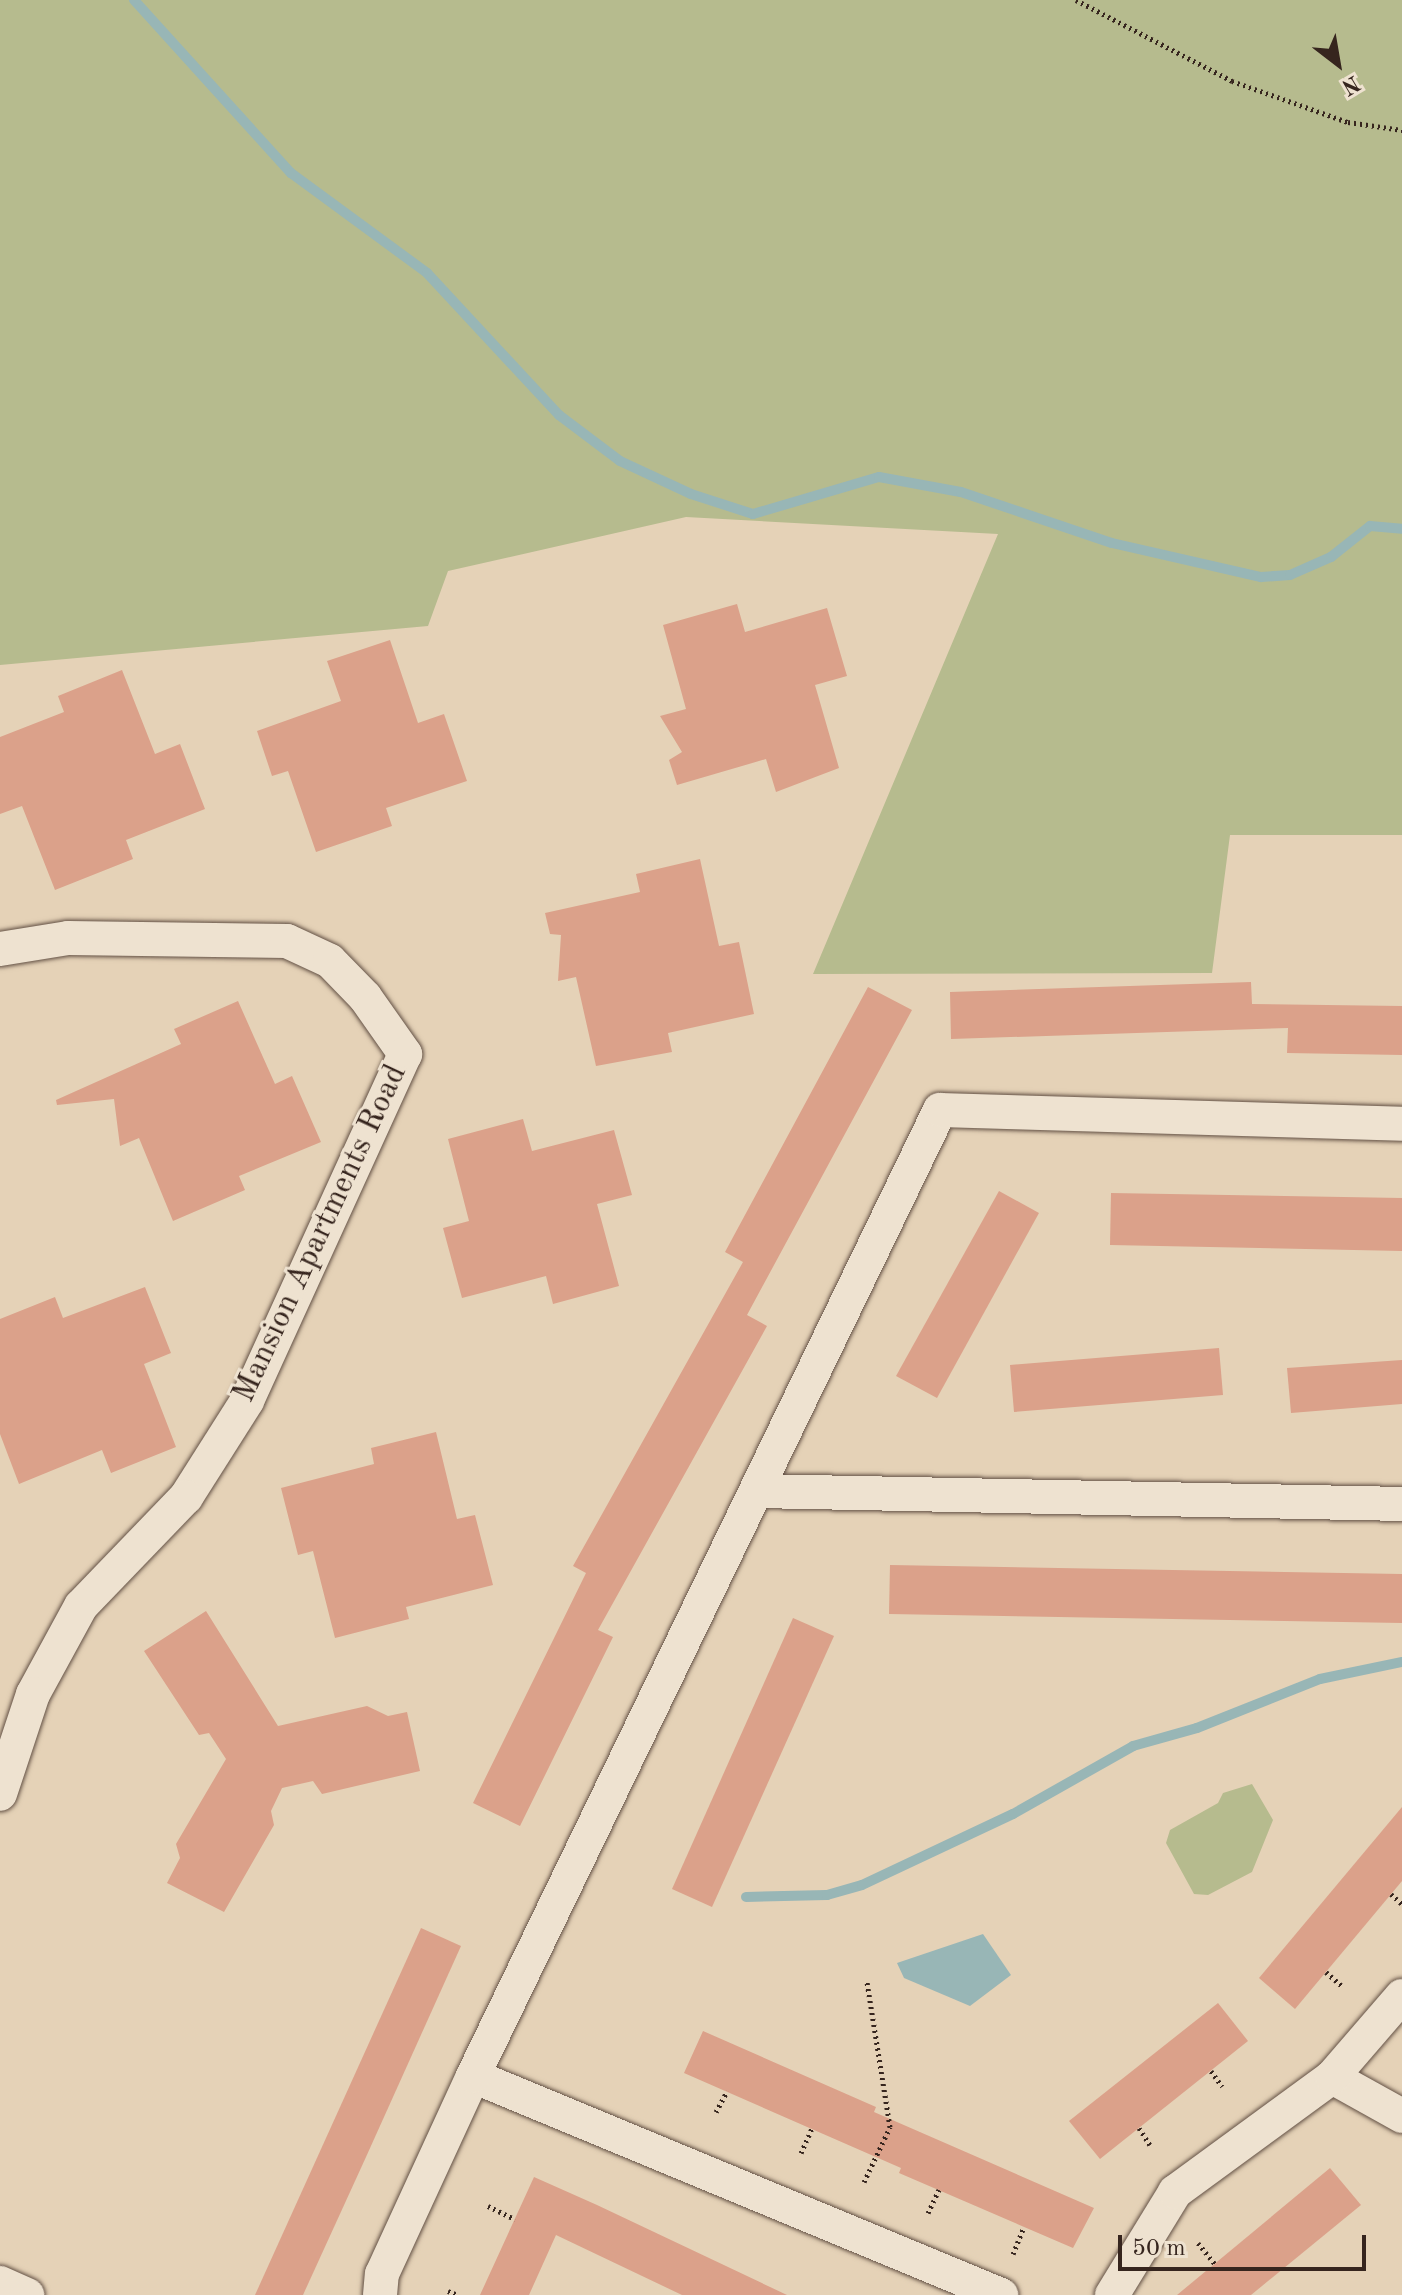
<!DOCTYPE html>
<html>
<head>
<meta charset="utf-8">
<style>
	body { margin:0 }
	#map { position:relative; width:1402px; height:2295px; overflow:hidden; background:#e5d2b7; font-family:"Old Standard TT",serif }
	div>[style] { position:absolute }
	.green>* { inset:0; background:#b6bb8e }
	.water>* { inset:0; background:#98b6b6 }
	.stream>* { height:10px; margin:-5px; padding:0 5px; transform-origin:5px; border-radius:5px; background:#98b6b6 }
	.building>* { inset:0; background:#dba18a }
	.path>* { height:5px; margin-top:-2.5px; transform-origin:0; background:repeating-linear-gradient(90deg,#36251e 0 2px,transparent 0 6px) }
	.roads { filter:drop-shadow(0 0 2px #625044) drop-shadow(0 0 2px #625044) }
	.minor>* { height:34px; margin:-17px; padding:0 17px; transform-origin:17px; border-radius:17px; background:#eee2d0 }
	span { translate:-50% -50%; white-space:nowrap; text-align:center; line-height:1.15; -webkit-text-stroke:6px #eee2d0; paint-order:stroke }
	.street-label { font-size:32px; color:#36251e }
	.north { position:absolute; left:1298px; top:24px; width:80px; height:80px; -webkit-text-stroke:6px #eee2d0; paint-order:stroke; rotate:149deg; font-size:22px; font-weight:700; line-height:32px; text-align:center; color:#36251e }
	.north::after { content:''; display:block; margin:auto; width:28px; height:36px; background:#36251e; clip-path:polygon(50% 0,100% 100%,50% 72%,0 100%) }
	.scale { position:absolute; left:1118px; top:2235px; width:248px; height:36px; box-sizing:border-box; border:4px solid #36251e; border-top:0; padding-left:10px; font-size:24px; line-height:28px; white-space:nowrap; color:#36251e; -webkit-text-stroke:6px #eee2d0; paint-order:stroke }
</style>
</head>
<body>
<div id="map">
	<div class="green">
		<div style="clip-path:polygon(0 0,1402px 0,1402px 835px,1230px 835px,1212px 973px,813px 974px,998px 534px,686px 517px,448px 571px,428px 626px,0 665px)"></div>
		<div style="clip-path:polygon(1252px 1784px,1273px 1820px,1252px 1872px,1208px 1895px,1194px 1894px,1166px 1843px,1170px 1830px,1218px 1803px,1223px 1793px)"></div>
	</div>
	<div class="water">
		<div style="clip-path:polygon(983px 1934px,1011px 1975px,970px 2006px,904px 1978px,897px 1963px)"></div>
	</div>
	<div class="stream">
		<div style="left:134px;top:0;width:234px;rotate:47.8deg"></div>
		<div style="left:291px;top:173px;width:169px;rotate:36.3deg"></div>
		<div style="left:427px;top:273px;width:194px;rotate:47.1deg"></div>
		<div style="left:559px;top:415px;width:76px;rotate:37deg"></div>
		<div style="left:620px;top:461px;width:78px;rotate:24.9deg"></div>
		<div style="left:691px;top:494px;width:65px;rotate:17.9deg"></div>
		<div style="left:753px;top:514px;width:131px;rotate:-16.4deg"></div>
		<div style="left:879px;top:477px;width:83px;rotate:10.4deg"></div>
		<div style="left:961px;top:492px;width:159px;rotate:18.7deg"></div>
		<div style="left:1112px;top:543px;width:153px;rotate:12.9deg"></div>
		<div style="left:1261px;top:577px;width:29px;rotate:-4deg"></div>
		<div style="left:1290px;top:575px;width:45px;rotate:-23.7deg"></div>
		<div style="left:1331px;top:557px;width:50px;rotate:-38.5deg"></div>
		<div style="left:1370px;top:526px;width:32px;rotate:5deg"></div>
		<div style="left:746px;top:1897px;width:81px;rotate:-1.4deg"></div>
		<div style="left:827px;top:1895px;width:36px;rotate:-16deg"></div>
		<div style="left:862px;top:1885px;width:167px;rotate:-25.2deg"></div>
		<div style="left:1013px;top:1814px;width:138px;rotate:-29.5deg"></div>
		<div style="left:1133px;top:1746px;width:66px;rotate:-15.7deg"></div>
		<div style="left:1197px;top:1728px;width:132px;rotate:-21.7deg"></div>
		<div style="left:1320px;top:1679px;width:84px;rotate:-11.7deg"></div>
	</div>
	<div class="building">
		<div style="clip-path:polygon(737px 604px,745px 632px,827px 608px,847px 676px,815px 685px,839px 768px,776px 792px,766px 759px,677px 785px,669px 760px,682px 752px,660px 716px,686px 709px,663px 625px)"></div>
		<div style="clip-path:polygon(390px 640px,418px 723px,444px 714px,467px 781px,386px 808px,392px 826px,316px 852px,288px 771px,272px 776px,257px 731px,341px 701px,327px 661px)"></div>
		<div style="clip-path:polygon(122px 670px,155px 754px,180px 744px,205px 809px,126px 840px,133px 859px,55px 890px,22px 806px,0 814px,0 737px,64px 712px,58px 696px)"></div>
		<div style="clip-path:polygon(700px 859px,719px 946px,739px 942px,754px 1014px,668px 1033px,672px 1052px,596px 1066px,576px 977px,558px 981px,561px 935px,550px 934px,545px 913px,640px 892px,636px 874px)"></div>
		<div style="clip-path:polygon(1251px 982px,1252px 1004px,1402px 1006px,1402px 1055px,1287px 1053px,1288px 1028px,951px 1039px,950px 992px)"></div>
		<div style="clip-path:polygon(868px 987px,912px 1010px,747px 1315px,767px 1326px,598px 1630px,613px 1637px,520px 1826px,473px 1803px,586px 1573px,573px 1566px,743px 1262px,725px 1252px)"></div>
		<div style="clip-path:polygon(238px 1001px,275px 1084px,292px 1076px,321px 1142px,239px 1176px,245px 1190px,173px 1221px,139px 1138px,120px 1146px,114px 1099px,57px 1105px,56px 1100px,181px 1044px,174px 1029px)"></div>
		<div style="clip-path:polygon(523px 1119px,532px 1151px,614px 1130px,632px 1195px,597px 1204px,619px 1286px,553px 1304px,546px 1276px,462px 1298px,443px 1228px,469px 1221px,448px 1139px)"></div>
		<div style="clip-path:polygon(999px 1191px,1039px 1213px,937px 1398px,896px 1376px)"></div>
		<div style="clip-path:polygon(1111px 1193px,1402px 1198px,1402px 1251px,1110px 1245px)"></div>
		<div style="clip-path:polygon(145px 1287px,171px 1353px,144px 1364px,176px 1447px,111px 1473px,102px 1450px,19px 1484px,0 1434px,0 1319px,55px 1297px,63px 1318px)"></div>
		<div style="clip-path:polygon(1219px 1348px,1223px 1395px,1014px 1412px,1010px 1365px)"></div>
		<div style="clip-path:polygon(1402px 1360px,1402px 1404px,1291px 1413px,1287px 1368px)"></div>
		<div style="clip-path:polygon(436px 1432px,457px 1519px,475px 1515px,493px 1585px,406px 1607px,409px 1619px,335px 1638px,313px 1551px,298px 1555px,281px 1488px,374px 1464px,371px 1448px)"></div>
		<div style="clip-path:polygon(890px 1565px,1402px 1574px,1402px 1623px,889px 1614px)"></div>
		<div style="clip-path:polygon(206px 1611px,278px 1726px,367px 1706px,388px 1716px,407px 1712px,420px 1771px,322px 1794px,313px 1781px,282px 1788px,271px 1811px,274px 1825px,224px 1912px,167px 1883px,180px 1858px,176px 1844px,226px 1759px,209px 1733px,199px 1735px,144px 1651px)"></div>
		<div style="clip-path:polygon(793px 1618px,834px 1636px,712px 1907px,672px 1889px)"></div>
		<div style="clip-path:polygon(1402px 1807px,1402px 1881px,1295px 2009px,1259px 1978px)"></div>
		<div style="clip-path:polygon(421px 1928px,461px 1946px,366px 2157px,303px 2295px,255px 2295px)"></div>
		<div style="clip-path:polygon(1218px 2003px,1248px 2041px,1100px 2159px,1069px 2121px)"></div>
		<div style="clip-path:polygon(703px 2031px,876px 2107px,874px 2112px,1094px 2208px,1073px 2248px,899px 2173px,901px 2168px,684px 2073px)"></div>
		<div style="clip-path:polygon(1330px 2168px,1361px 2205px,1251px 2295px,1177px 2295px)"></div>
		<div style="clip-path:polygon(534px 2177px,597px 2205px,787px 2295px,682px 2295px,556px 2235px,529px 2295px,480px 2295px)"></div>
	</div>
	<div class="path">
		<div style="left:1076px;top:0;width:176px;rotate:27.4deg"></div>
		<div style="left:1232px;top:81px;width:123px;rotate:19.5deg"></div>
		<div style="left:1348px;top:122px;width:55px;rotate:8.4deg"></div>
		<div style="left:1391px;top:1894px;width:15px;rotate:42deg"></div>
		<div style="left:1326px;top:1972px;width:21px;rotate:41deg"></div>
		<div style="left:1211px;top:2071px;width:19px;rotate:54deg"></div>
		<div style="left:716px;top:2112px;width:24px;rotate:-62deg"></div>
		<div style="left:1139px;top:2128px;width:20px;rotate:57deg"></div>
		<div style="left:801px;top:2153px;width:27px;rotate:-66deg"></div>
		<div style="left:864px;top:2182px;width:61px;rotate:-64.7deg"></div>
		<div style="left:890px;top:2127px;width:148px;rotate:-99deg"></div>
		<div style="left:488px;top:2206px;width:30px;rotate:26deg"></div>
		<div style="left:928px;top:2213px;width:26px;rotate:-65deg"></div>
		<div style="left:1198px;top:2243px;width:27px;rotate:51deg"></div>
		<div style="left:1013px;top:2254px;width:29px;rotate:-68deg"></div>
		<div style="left:448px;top:2291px;width:11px;rotate:22deg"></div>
	</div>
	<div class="roads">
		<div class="minor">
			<div style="left:0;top:949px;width:69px;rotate:-9.2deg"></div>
			<div style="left:68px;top:938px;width:219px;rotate:0.8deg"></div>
			<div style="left:287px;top:941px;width:47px;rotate:24.9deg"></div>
			<div style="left:330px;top:961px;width:50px;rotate:45.8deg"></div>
			<div style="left:365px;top:997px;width:70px;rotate:54.9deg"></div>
			<div style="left:405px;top:1054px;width:381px;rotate:114.5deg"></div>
			<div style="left:247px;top:1401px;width:114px;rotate:122.4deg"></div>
			<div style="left:186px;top:1497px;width:151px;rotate:133.9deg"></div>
			<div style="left:81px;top:1606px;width:100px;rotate:118.6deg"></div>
			<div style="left:33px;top:1694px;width:105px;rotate:108.3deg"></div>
			<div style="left:757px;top:1491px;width:645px;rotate:1.15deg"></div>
			<div style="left:473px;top:2076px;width:572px;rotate:22.53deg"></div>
			<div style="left:1332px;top:2077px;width:80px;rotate:29.1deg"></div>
			<div style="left:0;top:2283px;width:30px;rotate:24deg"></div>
			<div style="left:380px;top:2295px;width:21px;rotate:-85deg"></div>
			<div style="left:382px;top:2274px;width:218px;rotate:-65.3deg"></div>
			<div style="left:473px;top:2076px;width:1073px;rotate:-64.2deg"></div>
			<div style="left:940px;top:1110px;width:462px;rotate:1.7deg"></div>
			<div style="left:1112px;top:2295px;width:121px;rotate:-58.5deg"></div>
			<div style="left:1175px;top:2192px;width:195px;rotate:-36.2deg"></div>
			<div style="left:1332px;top:2077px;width:107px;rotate:-49.2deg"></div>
		</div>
	</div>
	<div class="street-label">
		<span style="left:321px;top:1234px;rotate:-65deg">Mansion Apartments Road</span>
	</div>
	<div class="north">N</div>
	<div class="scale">50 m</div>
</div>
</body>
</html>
